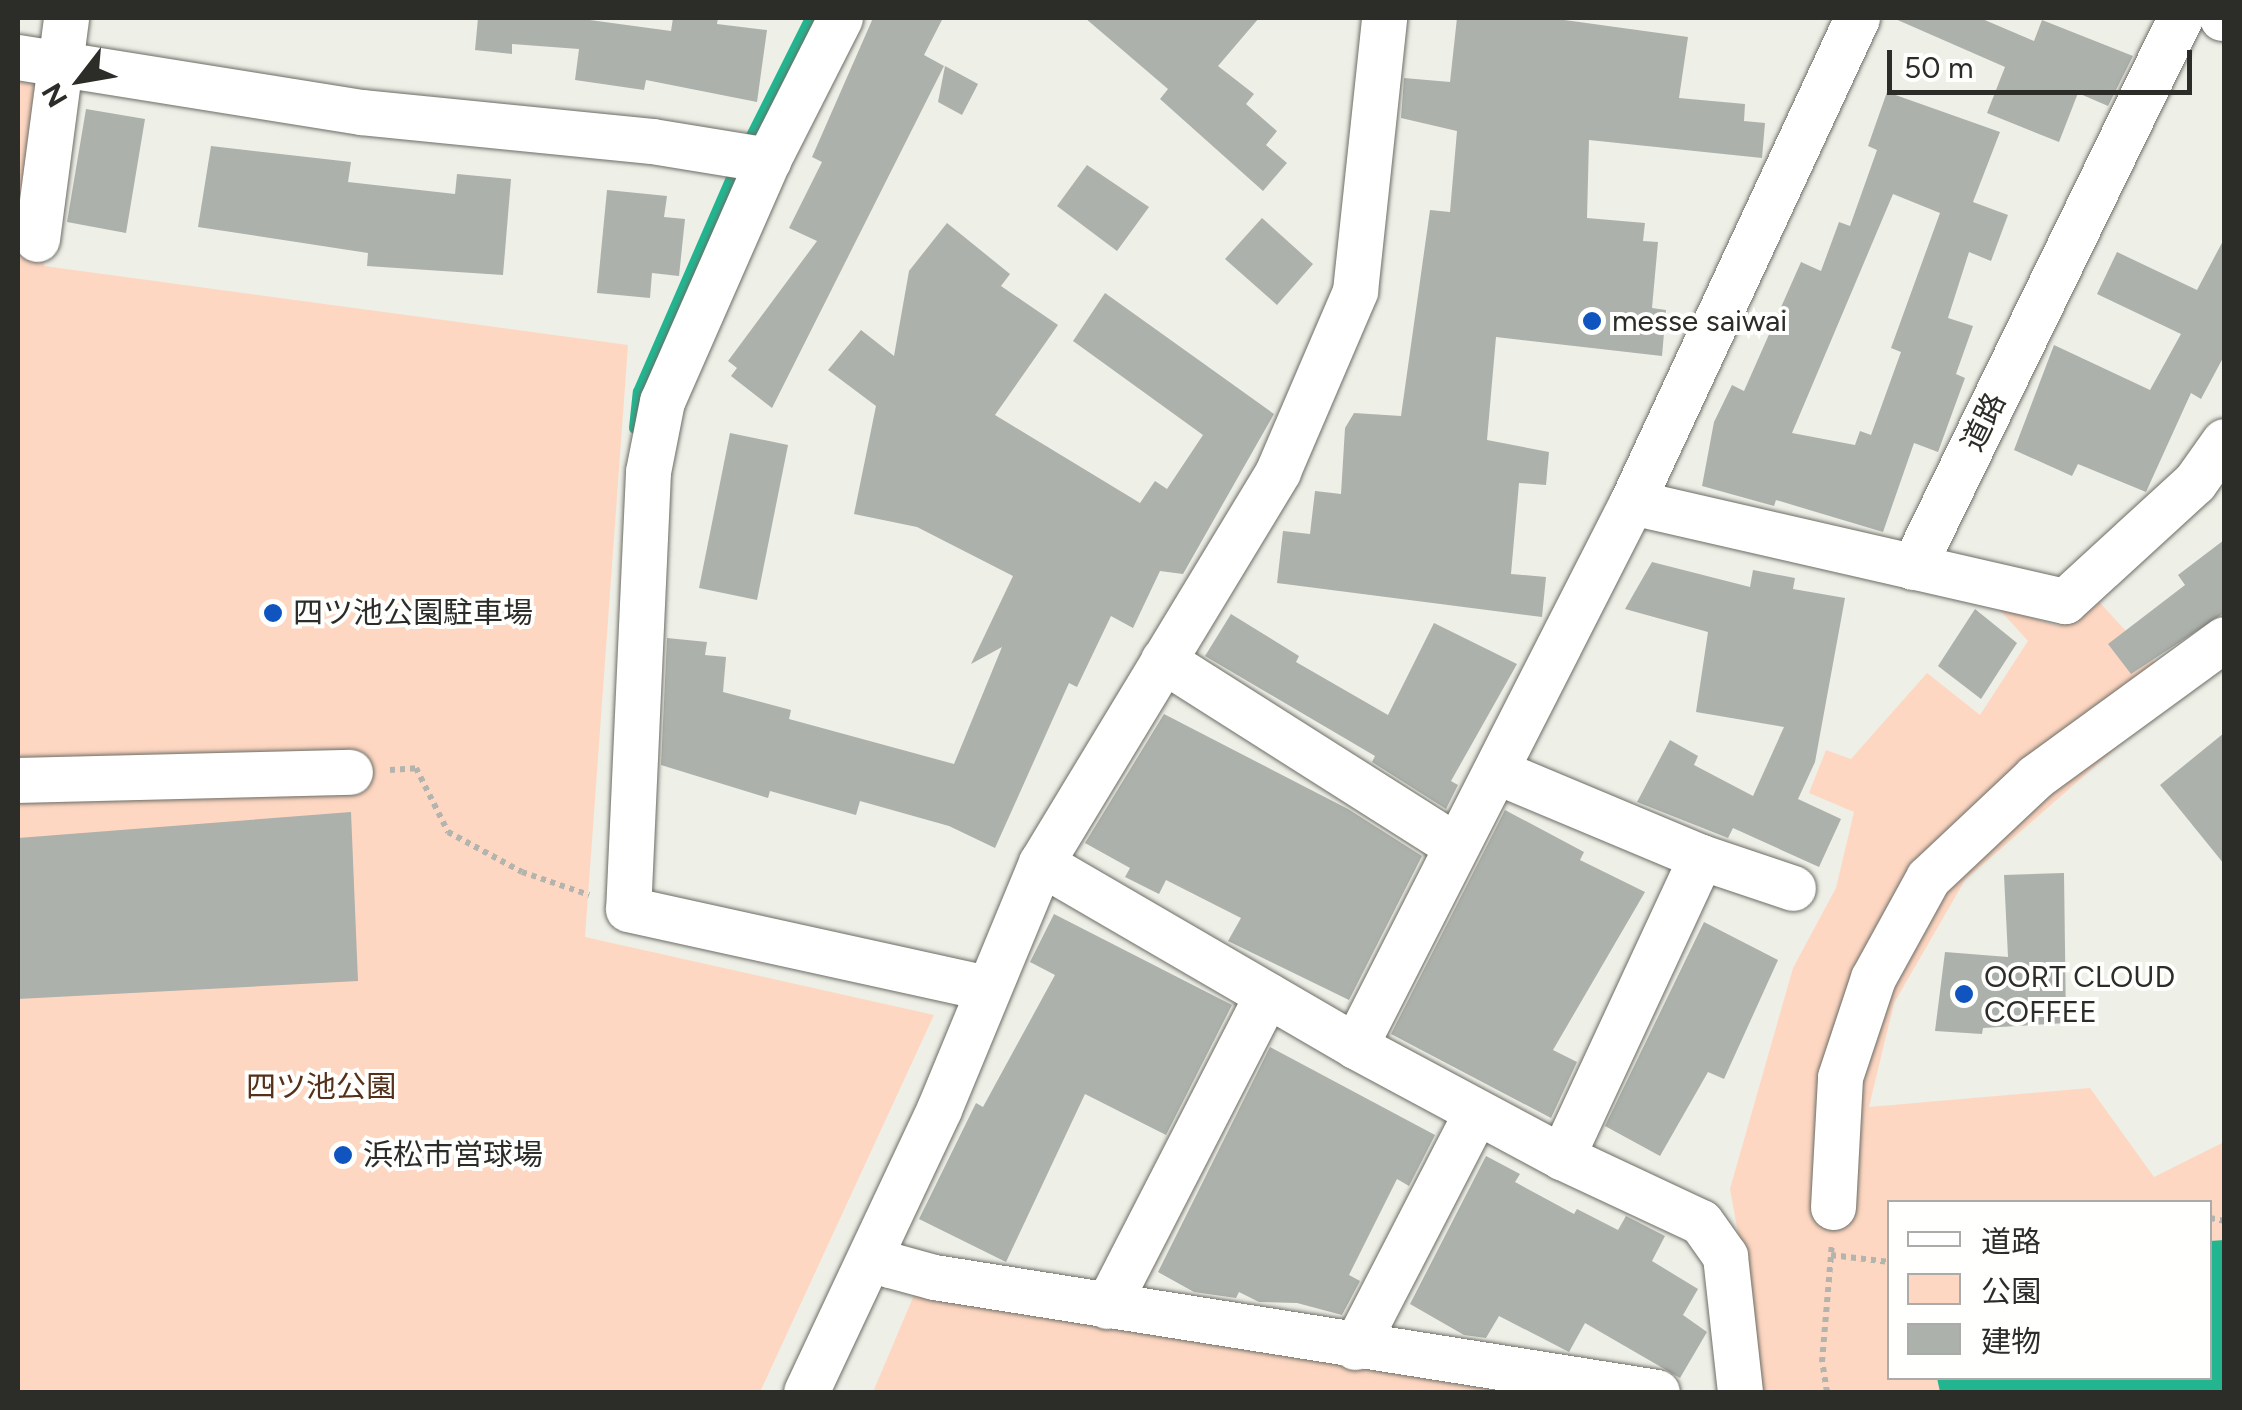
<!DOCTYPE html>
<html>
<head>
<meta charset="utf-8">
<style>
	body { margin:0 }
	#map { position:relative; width:2242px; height:1410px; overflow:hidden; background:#eeefe7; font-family:Figtree,"Noto Sans JP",sans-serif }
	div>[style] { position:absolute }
	.green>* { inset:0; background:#fed7c2 }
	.water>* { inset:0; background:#23b590 }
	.stream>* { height:12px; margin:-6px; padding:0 6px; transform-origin:6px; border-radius:6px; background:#23b590 }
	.building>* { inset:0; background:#acb1ab }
	.path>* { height:6px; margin-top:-3px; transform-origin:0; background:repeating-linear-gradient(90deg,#b3b4ad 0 5px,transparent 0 10px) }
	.roads { filter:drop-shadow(0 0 2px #6d6d66) drop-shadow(0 0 2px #6d6d66) }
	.minor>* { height:45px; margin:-22.5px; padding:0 22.5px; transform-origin:22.5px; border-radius:22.5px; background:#fff }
	.dots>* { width:28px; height:28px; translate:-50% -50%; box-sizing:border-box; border:5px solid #fffffe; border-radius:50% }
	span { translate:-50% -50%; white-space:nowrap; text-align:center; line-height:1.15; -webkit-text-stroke:8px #fffffe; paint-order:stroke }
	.poi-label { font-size:30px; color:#2c2c29 }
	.left { translate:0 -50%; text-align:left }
	.street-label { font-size:30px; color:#2c2c29 }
	.park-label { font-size:30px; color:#55301a }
	.frame { position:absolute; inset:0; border:20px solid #2c2c29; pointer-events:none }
	.legend { position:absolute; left:1887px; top:1200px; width:325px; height:180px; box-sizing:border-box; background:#fffffe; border:2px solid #ababa9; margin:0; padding:12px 18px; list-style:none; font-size:30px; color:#2c2c29 }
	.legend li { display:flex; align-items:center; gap:20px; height:50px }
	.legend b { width:50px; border:2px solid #ababa9 }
	.north { position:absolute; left:30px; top:30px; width:100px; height:100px; -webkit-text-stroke:8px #fffffe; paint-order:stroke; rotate:239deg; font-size:28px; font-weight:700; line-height:40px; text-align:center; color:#2c2c29 }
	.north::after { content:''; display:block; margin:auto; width:35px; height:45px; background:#2c2c29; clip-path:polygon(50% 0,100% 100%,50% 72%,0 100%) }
	.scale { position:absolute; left:1887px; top:50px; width:305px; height:45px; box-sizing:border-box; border:5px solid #2c2c29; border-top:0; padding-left:12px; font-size:30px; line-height:35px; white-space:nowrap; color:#2c2c29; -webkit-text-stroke:8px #fffffe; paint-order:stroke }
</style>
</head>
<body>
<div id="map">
	<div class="green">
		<div style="clip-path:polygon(18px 82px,65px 86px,44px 266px,628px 345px,585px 937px,934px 1015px,760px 1392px,18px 1392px)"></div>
		<div style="clip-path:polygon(evenodd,2091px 593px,2181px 691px,1965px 880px,1894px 1003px,1869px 1107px,2090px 1088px,2154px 1177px,2224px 1142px,2224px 1392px,1732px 1392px,1742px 1255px,1730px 1189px,1793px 968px,1836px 888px,1854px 812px,1809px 793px,1826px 750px,1851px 759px,1927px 673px,1980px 715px,2028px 641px,1998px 608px,2059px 626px,2091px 593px,1890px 1202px,2210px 1202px,2210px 1378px,1890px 1378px,1890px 1202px)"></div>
		<div style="clip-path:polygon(920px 1281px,1519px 1392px,873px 1392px)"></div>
	</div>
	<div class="water">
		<div style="clip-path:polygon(2224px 1240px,2224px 1392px,1940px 1392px,1937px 1378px,2210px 1378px,2210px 1241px)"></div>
	</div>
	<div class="stream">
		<div style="left:747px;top:146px;width:143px;rotate:-63.4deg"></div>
		<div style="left:635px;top:428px;width:36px;rotate:-84deg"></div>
		<div style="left:639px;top:392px;width:249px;rotate:-66.5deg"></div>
	</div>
	<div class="building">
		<div style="clip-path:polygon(478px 18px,575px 18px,671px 31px,673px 18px,718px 18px,717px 24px,767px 30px,757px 102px,646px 80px,644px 90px,575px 80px,579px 49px,512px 44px,512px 54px,475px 50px)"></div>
		<div style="clip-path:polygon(873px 18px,943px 18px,924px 55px,944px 66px,772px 408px,731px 376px,737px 368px,728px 361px,817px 241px,789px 228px,822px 162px,812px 157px)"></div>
		<div style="clip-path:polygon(1085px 18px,1259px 18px,1218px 66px,1254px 94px,1246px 104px,1277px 131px,1266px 145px,1287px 163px,1263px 191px,1160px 99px,1168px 89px)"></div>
		<div style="clip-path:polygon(1457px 18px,1550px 18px,1688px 37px,1679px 98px,1745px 104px,1744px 121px,1765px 123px,1762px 158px,1589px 140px,1587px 218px,1645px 223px,1643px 241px,1658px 242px,1652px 308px,1666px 310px,1662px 356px,1496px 337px,1487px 440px,1549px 452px,1546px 485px,1519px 483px,1511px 574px,1546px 577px,1542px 617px,1277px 583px,1283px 531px,1310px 534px,1315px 491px,1341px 494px,1345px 428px,1354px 413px,1401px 416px,1430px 210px,1450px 212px,1457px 131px,1401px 118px,1404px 78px,1450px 82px)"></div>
		<div style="clip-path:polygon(1893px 18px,1980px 18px,2034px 41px,2042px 20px,2133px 56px,2108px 106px,2078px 93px,2059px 142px,1987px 113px,2005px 67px)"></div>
		<div style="clip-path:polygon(945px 66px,978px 84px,962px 115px,938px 102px)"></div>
		<div style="clip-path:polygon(evenodd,1887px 92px,2000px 132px,1973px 202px,2008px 215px,1991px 261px,1969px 252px,1948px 318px,1973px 326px,1956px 374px,1965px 378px,1938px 452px,1914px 443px,1883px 532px,1776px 500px,1774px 506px,1702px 486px,1714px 422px,1732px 385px,1744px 391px,1801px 262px,1821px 271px,1839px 222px,1850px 226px,1877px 150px,1868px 146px,1887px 92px,1893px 194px,1940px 213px,1891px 348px,1901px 352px,1871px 435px,1860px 431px,1855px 445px,1792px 433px,1893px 194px)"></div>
		<div style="clip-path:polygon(86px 109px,145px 119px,126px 233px,67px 222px)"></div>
		<div style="clip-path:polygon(211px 146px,351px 162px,348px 182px,455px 194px,457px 174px,511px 179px,503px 275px,367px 266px,368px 253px,198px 227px)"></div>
		<div style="clip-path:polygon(1087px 165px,1149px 207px,1117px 251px,1057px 206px)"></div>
		<div style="clip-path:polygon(607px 190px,667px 196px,664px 217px,685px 219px,679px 276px,652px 273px,650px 298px,597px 293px)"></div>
		<div style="clip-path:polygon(1262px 218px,1313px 264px,1277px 305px,1225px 259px)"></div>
		<div style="clip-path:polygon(947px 223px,1010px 274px,1001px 286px,1058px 325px,995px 415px,1140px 503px,1155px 481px,1167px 489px,1203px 435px,1073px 341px,1105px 293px,1274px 414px,1183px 574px,1160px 571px,1133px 628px,1111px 616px,1077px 687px,1069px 683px,995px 848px,949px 826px,860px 801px,856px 815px,770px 791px,768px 798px,661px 765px,667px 638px,707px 642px,705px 655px,726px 657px,723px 692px,791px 710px,789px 719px,954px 764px,1002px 647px,971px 664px,1013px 576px,917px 527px,854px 514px,876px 406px,828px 370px,861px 330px,894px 356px,909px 271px)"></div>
		<div style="clip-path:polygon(2224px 239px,2224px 356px,2201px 399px,2191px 393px,2146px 492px,2078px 464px,2072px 476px,2014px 450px,2054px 345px,2150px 390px,2181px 334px,2097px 294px,2117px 252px,2197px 290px)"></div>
		<div style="clip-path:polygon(730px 433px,788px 445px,757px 600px,699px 588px)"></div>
		<div style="clip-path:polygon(2224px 540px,2224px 613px,2131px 674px,2108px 644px,2185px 585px,2178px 575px)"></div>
		<div style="clip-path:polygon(1652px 562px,1750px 587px,1753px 570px,1795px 578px,1793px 589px,1845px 598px,1815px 762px,1798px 799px,1841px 819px,1819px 867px,1733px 828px,1728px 838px,1637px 802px,1670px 740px,1698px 756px,1694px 765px,1753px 796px,1784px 727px,1696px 712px,1708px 632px,1625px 609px)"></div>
		<div style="clip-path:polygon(1975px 609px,2017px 643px,1981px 699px,1938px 666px)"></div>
		<div style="clip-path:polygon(1231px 614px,1299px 656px,1296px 662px,1388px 715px,1434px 623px,1517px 664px,1451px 781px,1458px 785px,1446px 809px,1372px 762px,1375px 756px,1205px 656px)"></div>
		<div style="clip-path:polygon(1164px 714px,1348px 809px,1422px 856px,1349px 1000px,1228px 941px,1241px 918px,1166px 880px,1159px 894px,1125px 877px,1130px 868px,1085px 843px)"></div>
		<div style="clip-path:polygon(2224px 733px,2224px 864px,2160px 785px)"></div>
		<div style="clip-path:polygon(1505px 810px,1584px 852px,1580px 860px,1645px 892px,1553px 1050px,1577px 1062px,1551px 1118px,1391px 1034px)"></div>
		<div style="clip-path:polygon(351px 812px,358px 981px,18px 999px,18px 838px)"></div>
		<div style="clip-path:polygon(2064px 873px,2066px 1023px,1983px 1028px,1982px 1034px,1935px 1031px,1945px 952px,2008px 957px,2004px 875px)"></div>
		<div style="clip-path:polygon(1054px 914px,1232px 1005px,1166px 1135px,1085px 1094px,1006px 1262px,919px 1219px,976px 1103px,983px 1107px,1055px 975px,1030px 962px)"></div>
		<div style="clip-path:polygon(1704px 922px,1778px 960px,1724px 1079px,1708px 1072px,1660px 1156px,1605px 1126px)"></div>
		<div style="clip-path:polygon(1270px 1047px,1435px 1135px,1409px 1186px,1397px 1179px,1349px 1275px,1360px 1281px,1342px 1315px,1297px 1303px,1259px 1302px,1239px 1292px,1236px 1298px,1194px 1292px,1158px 1272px)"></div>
		<div style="clip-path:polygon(1486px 1156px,1520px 1174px,1515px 1182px,1574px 1214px,1577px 1209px,1618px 1230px,1626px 1216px,1665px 1236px,1652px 1261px,1698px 1289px,1683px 1315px,1707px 1332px,1680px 1378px,1585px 1323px,1569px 1352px,1499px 1316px,1486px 1338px,1464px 1335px,1410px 1304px)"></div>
	</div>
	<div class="path">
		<div style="left:390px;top:770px;width:26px;rotate:-4deg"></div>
		<div style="left:416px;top:768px;width:72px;rotate:63.4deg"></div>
		<div style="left:448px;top:832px;width:84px;rotate:28.4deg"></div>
		<div style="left:522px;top:872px;width:71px;rotate:18.9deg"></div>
		<div style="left:2210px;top:1218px;width:14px;rotate:12deg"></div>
		<div style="left:1831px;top:1255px;width:59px;rotate:6.8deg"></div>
		<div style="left:1827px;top:1392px;width:30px;rotate:-99deg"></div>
		<div style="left:1822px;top:1362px;width:118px;rotate:-85.2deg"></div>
	</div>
	<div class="roads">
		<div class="minor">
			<div style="left:840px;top:18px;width:159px;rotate:116.9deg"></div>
			<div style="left:768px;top:160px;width:263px;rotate:113.7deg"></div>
			<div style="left:662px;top:401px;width:72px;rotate:101.2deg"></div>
			<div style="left:648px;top:472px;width:437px;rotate:92.6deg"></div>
			<div style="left:628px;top:909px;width:368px;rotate:12.4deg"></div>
			<div style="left:2222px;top:18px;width:2px"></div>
			<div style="left:18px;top:57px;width:347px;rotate:9.1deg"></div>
			<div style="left:361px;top:112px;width:292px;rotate:5.7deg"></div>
			<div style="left:652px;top:141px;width:118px;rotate:9.3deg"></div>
			<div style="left:37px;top:239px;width:223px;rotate:-82.5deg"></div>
			<div style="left:1632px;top:502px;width:444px;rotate:12.9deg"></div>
			<div style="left:2065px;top:601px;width:176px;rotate:-42.5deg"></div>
			<div style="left:2195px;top:482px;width:50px;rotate:-54.7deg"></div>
			<div style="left:1913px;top:567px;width:610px;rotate:-64.06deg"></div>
			<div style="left:1163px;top:660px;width:347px;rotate:32.4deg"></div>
			<div style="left:1498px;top:772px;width:220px;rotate:22.7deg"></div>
			<div style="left:1701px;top:857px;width:331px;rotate:114.9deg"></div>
			<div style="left:18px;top:780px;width:332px;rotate:-1.4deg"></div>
			<div style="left:1701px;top:857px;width:97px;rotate:18.6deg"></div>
			<div style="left:1041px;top:863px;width:363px;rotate:30.2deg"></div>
			<div style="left:1355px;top:1046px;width:610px;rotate:-63.02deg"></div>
			<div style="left:1632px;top:502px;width:534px;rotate:-65.07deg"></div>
			<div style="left:1355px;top:1046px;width:235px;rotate:28.2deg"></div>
			<div style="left:1562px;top:1157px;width:153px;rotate:25.1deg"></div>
			<div style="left:1701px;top:1222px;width:42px;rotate:54.8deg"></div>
			<div style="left:1725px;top:1256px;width:137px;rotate:83.7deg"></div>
			<div style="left:1833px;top:1207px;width:130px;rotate:-86.9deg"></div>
			<div style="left:1840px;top:1077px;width:104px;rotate:-71.6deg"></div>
			<div style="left:1873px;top:978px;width:114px;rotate:-61.2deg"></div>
			<div style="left:1928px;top:878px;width:147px;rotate:-43.3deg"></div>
			<div style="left:2035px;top:777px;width:234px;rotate:-36.1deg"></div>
			<div style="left:875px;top:1252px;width:20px;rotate:41deg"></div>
			<div style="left:890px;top:1265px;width:46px;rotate:15.3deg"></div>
			<div style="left:934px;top:1277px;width:732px;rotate:9.04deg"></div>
			<div style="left:1107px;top:1306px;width:350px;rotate:-62.8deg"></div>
			<div style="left:1355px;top:1347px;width:263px;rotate:-62.7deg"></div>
			<div style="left:806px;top:1392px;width:313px;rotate:-64.8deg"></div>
			<div style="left:939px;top:1109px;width:266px;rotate:-67.5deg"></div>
			<div style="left:1041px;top:863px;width:458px;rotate:-58.8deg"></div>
			<div style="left:1278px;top:471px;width:196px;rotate:-66.8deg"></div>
			<div style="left:1355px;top:291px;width:275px;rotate:-83.9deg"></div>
		</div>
	</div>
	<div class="dots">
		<div style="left:1592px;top:321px;background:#1054bf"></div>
		<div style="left:273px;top:613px;background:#1054bf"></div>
		<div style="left:1964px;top:994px;background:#1054bf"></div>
		<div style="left:343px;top:1155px;background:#1054bf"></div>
	</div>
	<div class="poi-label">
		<span class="left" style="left:1612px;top:321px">messe saiwai</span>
		<span class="left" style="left:293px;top:613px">四ツ池公園駐車場</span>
		<span class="left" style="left:1984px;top:994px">OORT CLOUD<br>COFFEE</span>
		<span class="left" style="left:363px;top:1155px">浜松市営球場</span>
	</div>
	<div class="street-label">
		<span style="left:1984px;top:422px;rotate:-64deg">道路</span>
	</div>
	<div class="park-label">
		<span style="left:321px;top:1087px">四ツ池公園</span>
	</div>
	<div class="frame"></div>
	<ul class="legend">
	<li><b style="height:12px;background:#fff"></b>道路</li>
	<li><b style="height:28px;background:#fed7c2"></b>公園</li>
	<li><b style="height:28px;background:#acb1ab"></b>建物</li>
	</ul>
	<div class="north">N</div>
	<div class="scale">50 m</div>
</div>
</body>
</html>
